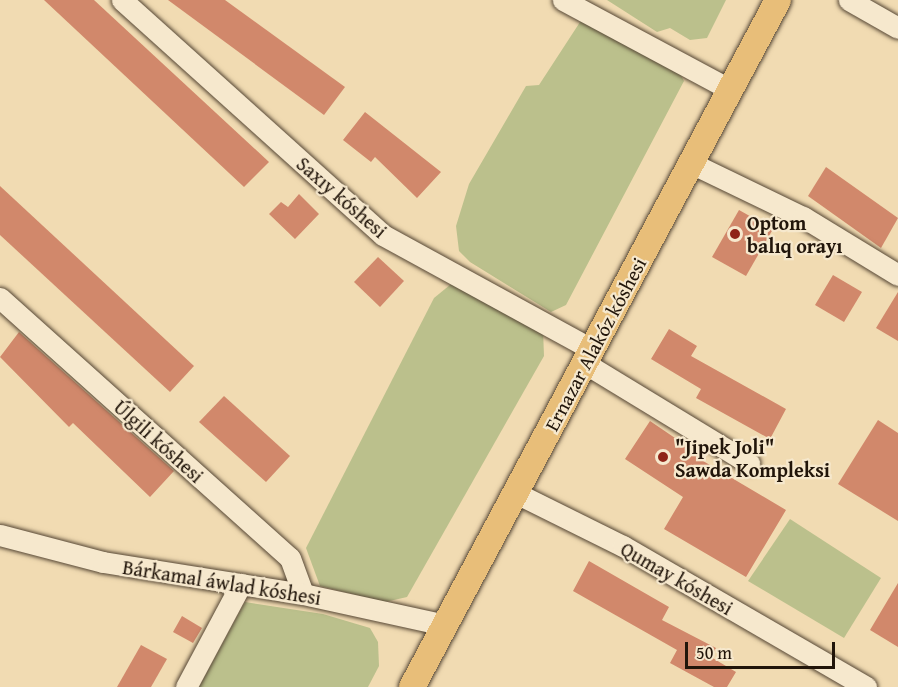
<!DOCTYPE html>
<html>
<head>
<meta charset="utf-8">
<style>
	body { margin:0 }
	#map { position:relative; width:898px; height:687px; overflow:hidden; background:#f1dbb2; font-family:"Gentium Book Plus",serif }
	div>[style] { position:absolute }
	.green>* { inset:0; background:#bbc08c }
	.building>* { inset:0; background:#d1886b }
	.roads { filter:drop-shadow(0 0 2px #554634) drop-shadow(0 0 2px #554634) }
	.minor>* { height:21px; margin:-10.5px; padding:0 10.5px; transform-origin:10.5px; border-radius:10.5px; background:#f6e8cd }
	.major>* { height:26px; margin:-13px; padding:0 13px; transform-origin:13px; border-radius:13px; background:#e8be79 }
	.dots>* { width:16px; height:16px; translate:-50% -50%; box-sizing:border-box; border:3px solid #f6e8cd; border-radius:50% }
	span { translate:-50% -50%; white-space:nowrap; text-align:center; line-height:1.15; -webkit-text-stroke:4.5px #f6e8cd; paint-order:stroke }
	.street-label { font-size:20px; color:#21150a }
	.poi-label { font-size:20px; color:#21150a; font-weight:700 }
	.left { translate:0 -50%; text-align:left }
	.scale { position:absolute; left:685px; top:642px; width:150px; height:27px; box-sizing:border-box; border:3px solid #21150a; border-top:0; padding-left:8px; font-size:18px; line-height:21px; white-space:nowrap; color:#21150a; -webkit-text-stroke:4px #f6e8cd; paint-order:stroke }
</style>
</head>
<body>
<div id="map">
	<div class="green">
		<div style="clip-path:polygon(607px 0,726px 0,707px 38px,690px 40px,670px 28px,657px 32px)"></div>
		<div style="clip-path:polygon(582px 19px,678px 70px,684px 81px,566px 305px,551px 312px,470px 262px,459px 251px,456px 226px,469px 184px,526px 86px,539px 85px)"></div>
		<div style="clip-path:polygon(456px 280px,543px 330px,544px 356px,407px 597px,385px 602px,320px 586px,306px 548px,434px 298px)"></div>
		<div style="clip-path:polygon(790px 519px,881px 578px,844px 638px,748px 581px)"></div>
		<div style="clip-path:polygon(245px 602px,323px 614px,370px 628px,378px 642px,379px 666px,368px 687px,199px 687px)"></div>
	</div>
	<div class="building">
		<div style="clip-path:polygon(44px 0,94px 0,269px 162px,244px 187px)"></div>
		<div style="clip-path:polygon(168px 0,225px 0,345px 87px,324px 115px)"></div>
		<div style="clip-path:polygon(365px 112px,441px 172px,417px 198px,375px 157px,371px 162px,343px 140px)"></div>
		<div style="clip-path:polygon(826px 167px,898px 218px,881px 248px,808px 196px)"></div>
		<div style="clip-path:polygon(0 186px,194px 366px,170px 392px,0 235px)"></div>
		<div style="clip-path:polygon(299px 194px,319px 214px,295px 239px,269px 214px,281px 202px,288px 207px)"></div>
		<div style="clip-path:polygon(739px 210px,773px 229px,746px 276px,712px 257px)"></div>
		<div style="clip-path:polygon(378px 257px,404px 281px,380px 307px,354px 282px)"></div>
		<div style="clip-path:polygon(833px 275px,862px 292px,844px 322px,815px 305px)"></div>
		<div style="clip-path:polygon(898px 292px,898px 341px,876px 328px)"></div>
		<div style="clip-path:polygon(669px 329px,697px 346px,691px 356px,786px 409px,770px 439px,696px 398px,701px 389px,651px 359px)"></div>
		<div style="clip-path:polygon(19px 332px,174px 471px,150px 497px,73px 423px,69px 427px,0 357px)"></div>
		<div style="clip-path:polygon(224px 396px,290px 456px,266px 482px,199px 422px)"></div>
		<div style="clip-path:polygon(878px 420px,898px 433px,898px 521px,838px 484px)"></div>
		<div style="clip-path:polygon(650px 421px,700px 455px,698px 458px,786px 510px,746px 577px,664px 529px,683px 497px,625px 459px)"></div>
		<div style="clip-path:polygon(589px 561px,669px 607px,662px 620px,716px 648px,711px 657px,736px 672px,727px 687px,714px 687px,670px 663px,677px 650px,573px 591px)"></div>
		<div style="clip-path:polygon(898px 583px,898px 647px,870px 630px)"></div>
		<div style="clip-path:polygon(182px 616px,202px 628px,193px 643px,173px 632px)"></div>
		<div style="clip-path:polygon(141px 645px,167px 659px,151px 687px,117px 687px)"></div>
	</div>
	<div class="roads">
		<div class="minor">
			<div style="left:122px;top:0;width:351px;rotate:42deg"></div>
			<div style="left:383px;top:235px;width:239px;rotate:28.7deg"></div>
			<div style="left:563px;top:0;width:188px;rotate:28.2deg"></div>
			<div style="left:849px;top:0;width:56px;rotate:29.7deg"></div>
			<div style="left:689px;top:162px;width:127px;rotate:25.8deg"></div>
			<div style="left:803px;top:217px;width:111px;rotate:31.4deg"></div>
			<div style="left:0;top:298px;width:389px;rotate:41.9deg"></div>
			<div style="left:290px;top:558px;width:38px;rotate:70deg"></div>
			<div style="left:586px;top:364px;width:191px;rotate:31.3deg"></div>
			<div style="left:516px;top:493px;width:119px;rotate:26.4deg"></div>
			<div style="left:623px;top:546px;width:281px;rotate:30.1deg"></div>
			<div style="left:0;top:535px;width:106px;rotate:14.7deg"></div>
			<div style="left:103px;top:562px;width:203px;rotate:9.1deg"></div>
			<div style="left:303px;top:594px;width:145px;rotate:12.3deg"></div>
			<div style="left:186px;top:687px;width:117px;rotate:-61.9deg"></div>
		</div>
		<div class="major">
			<div style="left:412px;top:687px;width:778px;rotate:-61.95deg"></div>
		</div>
	</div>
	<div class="dots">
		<div style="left:735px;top:234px;background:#8f2418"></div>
		<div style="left:663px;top:457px;background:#8f2418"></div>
	</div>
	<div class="street-label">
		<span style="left:342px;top:197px;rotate:41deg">Saxıy kóshesi</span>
		<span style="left:595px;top:344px;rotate:-62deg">Ernazar Alakóz kóshesi</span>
		<span style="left:159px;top:441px;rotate:42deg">Úlgili kóshesi</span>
		<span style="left:677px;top:578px;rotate:30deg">Qumay kóshesi</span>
		<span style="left:222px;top:582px;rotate:9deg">Bárkamal áwlad kóshesi</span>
	</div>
	<div class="poi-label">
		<span class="left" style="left:747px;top:234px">Optom<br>balıq orayı</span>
		<span class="left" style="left:675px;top:458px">"Jipek Joli"<br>Sawda Kompleksi</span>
	</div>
	<div class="scale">50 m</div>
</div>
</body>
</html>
